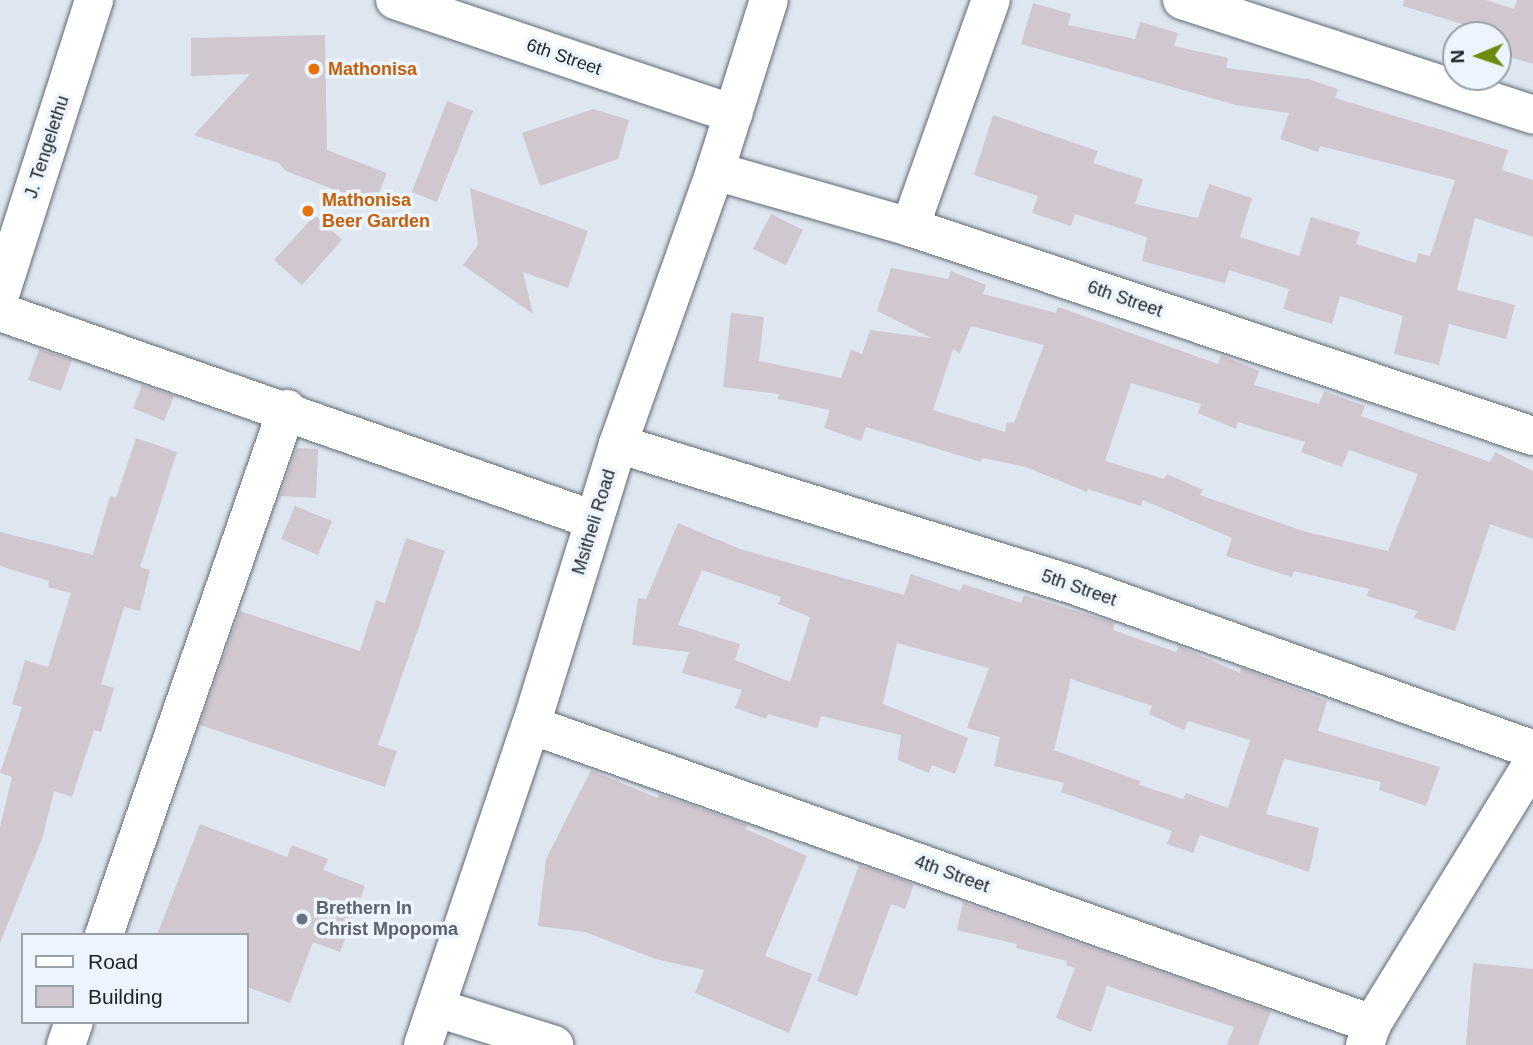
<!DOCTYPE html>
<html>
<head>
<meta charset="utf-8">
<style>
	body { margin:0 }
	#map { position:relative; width:1533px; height:1045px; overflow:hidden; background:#dee7f0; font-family:Arial,sans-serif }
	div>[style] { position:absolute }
	.building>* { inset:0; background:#d0c7cf }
	.roads { filter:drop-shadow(0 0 2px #616970) drop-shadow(0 0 2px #616970) }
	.street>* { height:38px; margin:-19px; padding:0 19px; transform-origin:19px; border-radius:19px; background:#fff }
	.dots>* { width:19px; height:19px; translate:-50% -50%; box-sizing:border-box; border:4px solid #ecf5fd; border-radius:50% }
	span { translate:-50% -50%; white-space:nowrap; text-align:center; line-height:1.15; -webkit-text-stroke:7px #ecf5fd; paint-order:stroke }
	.street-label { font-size:18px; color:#1f2225 }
	.food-label { font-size:18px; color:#c56008; font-weight:700 }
	.left { translate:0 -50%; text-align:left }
	.worship-label { font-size:18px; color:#5b616d; font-weight:700 }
	.legend { position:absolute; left:21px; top:933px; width:228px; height:91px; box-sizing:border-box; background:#ecf5fd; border:2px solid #9aa1a7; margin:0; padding:9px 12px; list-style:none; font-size:21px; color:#1f2225 }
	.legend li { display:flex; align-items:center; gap:14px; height:35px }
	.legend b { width:35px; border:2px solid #9aa1a7 }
	.north { position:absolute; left:1442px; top:21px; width:70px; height:70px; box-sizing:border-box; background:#ecf5fd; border:2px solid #9aa1a7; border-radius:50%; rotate:268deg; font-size:19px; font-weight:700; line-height:28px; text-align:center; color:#1f2225 }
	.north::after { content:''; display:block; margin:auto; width:24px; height:32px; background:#6b8c0f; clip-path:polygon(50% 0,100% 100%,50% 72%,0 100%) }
</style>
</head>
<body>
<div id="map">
	<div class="building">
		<div style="clip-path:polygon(1404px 0,1486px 0,1514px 9px,1517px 0,1533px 0,1533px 64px,1500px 54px,1505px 39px,1498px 35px,1403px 6px)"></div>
		<div style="clip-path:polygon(1033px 3px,1071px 14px,1068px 25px,1135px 39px,1140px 22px,1178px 33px,1174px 46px,1228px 58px,1226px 68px,1308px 79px,1338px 89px,1335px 98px,1508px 150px,1502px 170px,1533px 180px,1533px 237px,1475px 218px,1457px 290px,1515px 305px,1506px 339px,1449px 324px,1439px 365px,1394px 354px,1403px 316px,1340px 296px,1332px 324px,1283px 309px,1289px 289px,1229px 270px,1225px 283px,1142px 261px,1147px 237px,1075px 214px,1071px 226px,1032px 213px,1038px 196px,974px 175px,993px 115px,1098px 151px,1093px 163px,1143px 179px,1135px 204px,1198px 218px,1209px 184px,1252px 198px,1240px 237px,1299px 256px,1311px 217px,1360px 232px,1356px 244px,1416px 263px,1418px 253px,1430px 256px,1455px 180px,1320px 146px,1318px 152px,1280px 139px,1289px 113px,1236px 105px,1021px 44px)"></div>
		<div style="clip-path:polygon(325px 35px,327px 150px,387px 173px,374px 205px,286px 171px,279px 163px,194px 135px,250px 74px,191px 76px,191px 38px)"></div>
		<div style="clip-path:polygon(447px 101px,473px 111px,437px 202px,412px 192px)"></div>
		<div style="clip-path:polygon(593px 109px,629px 120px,618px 159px,540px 186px,522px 133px)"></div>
		<div style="clip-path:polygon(470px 188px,588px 231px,568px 288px,523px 272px,533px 314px,463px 265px,478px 245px)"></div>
		<div style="clip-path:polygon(771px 214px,803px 230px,786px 265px,753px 249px)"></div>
		<div style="clip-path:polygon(315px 215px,342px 240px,302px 285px,274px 260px)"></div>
		<div style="clip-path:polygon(evenodd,891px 268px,948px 279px,951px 271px,986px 285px,983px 294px,1056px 313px,1058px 307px,1218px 364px,1221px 355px,1259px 371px,1254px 385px,1319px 404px,1324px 391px,1365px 406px,1361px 416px,1490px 462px,1495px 452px,1533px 471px,1533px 539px,1490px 524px,1455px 631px,1414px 618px,1417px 611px,1367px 596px,1369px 589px,1294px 571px,1292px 577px,1226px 556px,1232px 538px,1143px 500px,1141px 506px,1088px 489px,1087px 492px,1026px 467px,982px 458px,981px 462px,866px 427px,861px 441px,824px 428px,830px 410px,778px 399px,779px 394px,723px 387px,731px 313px,764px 317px,759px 361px,841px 378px,851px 350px,862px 354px,870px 330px,931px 338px,877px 311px,891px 268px,971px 326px,1044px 345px,1014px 423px,1007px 422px,1005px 432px,933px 410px,953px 349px,960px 353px,971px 326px,891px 268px,1131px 383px,1201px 404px,1198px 413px,1236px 429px,1238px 422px,1305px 442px,1301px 452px,1342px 467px,1349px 450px,1418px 474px,1388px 551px,1306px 532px,1200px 495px,1203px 490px,1167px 474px,1164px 479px,1105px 461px,1131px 383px)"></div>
		<div style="clip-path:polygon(39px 349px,72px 360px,61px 391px,28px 380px)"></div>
		<div style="clip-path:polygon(142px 385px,174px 396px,164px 421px,133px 408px)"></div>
		<div style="clip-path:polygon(136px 438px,177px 452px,140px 567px,150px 570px,140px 611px,124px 607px,101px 684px,114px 688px,101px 732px,94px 730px,72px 797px,54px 791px,42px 839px,0 943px,0 827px,12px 777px,0 773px,22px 707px,12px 704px,25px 660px,48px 667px,71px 593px,48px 587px,49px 581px,0 566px,0 532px,93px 555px,110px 496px,116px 498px)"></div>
		<div style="clip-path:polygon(297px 448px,318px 449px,316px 498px,280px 496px)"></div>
		<div style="clip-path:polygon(295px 506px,332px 521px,318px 555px,281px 539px)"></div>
		<div style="clip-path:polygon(evenodd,678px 523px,740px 549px,904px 595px,911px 574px,960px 591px,963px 584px,1021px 603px,1024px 595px,1115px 623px,1113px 630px,1176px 652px,1179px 646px,1240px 673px,1241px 668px,1278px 682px,1327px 701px,1318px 731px,1440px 767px,1426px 806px,1379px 790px,1381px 782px,1284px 759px,1266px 814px,1319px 828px,1309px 872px,1200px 835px,1193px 853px,1167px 844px,1172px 831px,1061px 792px,1064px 783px,994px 766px,1000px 737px,967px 728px,989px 668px,897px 643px,883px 704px,968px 738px,955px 774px,932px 765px,929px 773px,898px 760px,901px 735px,821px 716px,817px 728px,768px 714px,766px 719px,735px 708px,742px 690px,682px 673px,689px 652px,632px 645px,638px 598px,646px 599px,678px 523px,702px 570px,781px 597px,778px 604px,810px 617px,790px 682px,735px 660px,740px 644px,678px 625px,702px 570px,678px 523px,1071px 679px,1152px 706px,1149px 714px,1184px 730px,1188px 721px,1250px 740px,1228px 808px,1186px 793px,1183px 799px,1139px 785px,1140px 781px,1054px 750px,1071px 679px)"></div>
		<div style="clip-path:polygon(406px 538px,445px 551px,378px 745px,397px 751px,385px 787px,200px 725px,240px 611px,360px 651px,376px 600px,385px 603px)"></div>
		<div style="clip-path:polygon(591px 770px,657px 798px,659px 794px,747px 825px,746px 829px,807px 856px,765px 956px,812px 974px,789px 1033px,695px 993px,704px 970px,656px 959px,585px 932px,538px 926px,546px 859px)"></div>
		<div style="clip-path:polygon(200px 824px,287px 857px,292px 845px,328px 859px,323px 870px,365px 886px,340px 952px,313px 942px,290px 1003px,247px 987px,247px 935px,157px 935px)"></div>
		<div style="clip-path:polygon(859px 865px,914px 884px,905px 909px,891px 904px,857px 996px,817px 981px)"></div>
		<div style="clip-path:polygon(963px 902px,1271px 1011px,1258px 1045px,1227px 1045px,1234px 1027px,1107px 986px,1091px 1032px,1056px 1018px,1075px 968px,1066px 965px,1067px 961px,1016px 948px,1017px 944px,957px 930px)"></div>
		<div style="clip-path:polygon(1473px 963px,1533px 969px,1533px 1045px,1466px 1045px)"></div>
	</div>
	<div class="roads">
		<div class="street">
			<div style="left:395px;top:0;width:357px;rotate:18.6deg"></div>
			<div style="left:1182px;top:0;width:369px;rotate:18.1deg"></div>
			<div style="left:715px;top:171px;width:203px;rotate:16deg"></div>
			<div style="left:910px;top:227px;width:657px;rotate:18.55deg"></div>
			<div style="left:910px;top:227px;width:241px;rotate:-70.4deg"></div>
			<div style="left:0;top:295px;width:310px;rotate:-72.3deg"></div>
			<div style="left:0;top:312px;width:629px;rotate:19.3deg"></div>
			<div style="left:618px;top:444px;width:483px;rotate:17.2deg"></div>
			<div style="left:1079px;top:587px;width:482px;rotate:19.7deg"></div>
			<div style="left:531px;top:725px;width:893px;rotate:19.57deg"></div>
			<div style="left:104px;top:935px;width:557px;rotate:-70.82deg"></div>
			<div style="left:437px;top:1008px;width:123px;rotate:17.5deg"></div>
			<div style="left:66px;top:1045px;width:24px;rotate:-71deg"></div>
			<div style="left:423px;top:1045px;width:338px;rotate:-71.4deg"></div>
			<div style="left:531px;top:725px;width:294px;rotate:-72.8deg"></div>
			<div style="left:618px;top:444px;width:290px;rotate:-70.4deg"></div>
			<div style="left:715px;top:171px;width:179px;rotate:-72.5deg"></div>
			<div style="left:1365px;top:1045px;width:22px;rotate:-72deg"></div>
			<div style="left:1372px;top:1024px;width:308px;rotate:-58.4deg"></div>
		</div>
	</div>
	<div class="dots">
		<div style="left:314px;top:69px;background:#e8710a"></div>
		<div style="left:308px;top:211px;background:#e8710a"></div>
		<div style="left:302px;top:919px;background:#6b7280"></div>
	</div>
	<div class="street-label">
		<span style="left:564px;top:57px;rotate:19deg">6th Street</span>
		<span style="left:47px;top:147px;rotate:-72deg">J. Tengelethu</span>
		<span style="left:1125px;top:299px;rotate:19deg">6th Street</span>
		<span style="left:594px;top:522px;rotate:-73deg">Msitheli Road</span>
		<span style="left:1079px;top:588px;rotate:19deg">5th Street</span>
		<span style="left:952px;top:874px;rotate:20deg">4th Street</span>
	</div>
	<div class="food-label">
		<span class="left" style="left:328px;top:69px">Mathonisa</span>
		<span class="left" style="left:322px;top:211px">Mathonisa<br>Beer Garden</span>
	</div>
	<div class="worship-label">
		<span class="left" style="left:316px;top:919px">Brethern In<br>Christ Mpopoma</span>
	</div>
	<ul class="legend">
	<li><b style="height:9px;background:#fff"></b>Road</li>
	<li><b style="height:19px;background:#d0c7cf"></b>Building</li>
	</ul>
	<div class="north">N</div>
</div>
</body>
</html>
